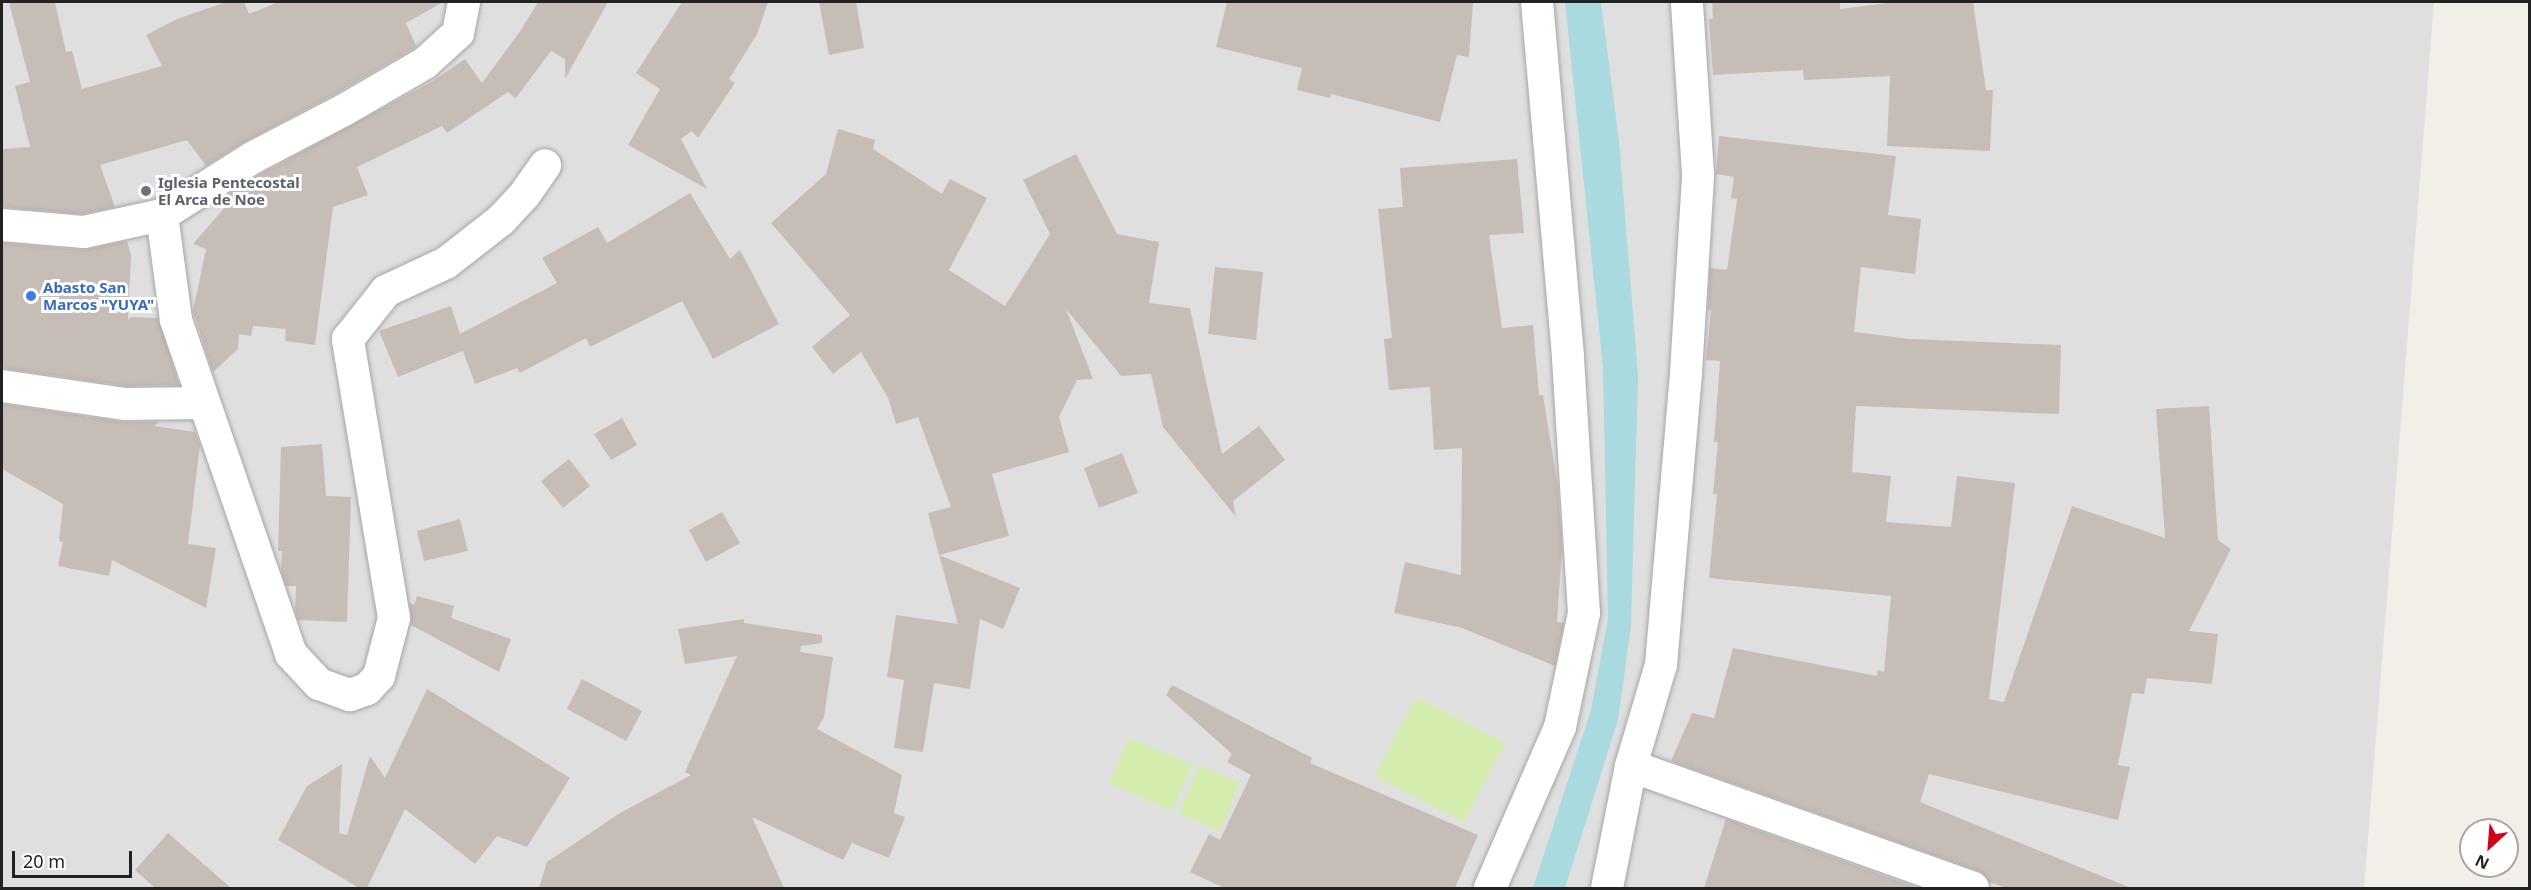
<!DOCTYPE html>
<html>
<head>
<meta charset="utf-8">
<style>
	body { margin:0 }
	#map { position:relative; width:2531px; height:890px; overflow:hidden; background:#f2eee8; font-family:"Noto Sans",sans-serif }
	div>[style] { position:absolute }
	.residential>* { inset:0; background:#e0dfdf }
	.grass>* { inset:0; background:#d4ecae }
	.water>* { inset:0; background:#a8dae0 }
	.building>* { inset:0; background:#c7bdb7 }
	.roads { filter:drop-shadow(0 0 2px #a6a6a6) drop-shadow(0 0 2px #a6a6a6) }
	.minor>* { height:32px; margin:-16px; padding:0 16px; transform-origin:16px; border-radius:16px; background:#fff }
	.dots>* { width:16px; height:16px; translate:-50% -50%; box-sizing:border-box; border:3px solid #fff; border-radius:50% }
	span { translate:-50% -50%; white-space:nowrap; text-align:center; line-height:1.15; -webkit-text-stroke:6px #fff; paint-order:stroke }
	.worship-label { font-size:15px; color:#5b616d; font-weight:700 }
	.left { translate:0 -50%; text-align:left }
	.shop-label { font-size:15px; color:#366cbe; font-weight:700 }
	.frame { position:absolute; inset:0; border:3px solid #222; pointer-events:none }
	.north { position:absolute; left:2459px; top:818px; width:60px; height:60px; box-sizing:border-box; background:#fff; border:2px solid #a7a7a7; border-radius:50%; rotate:206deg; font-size:16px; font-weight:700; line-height:24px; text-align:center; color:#222 }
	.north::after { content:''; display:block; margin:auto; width:21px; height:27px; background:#d30018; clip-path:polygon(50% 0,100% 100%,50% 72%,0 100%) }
	.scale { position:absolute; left:12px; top:851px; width:120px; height:27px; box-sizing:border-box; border:3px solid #222; border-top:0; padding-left:8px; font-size:18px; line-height:21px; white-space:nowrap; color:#222; -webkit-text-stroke:4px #fff; paint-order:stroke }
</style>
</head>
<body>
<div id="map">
	<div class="residential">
		<div style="clip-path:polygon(2px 2px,2434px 2px,2364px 888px,2px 888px)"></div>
	</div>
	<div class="grass">
		<div style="clip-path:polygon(1416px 697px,1505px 743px,1464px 822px,1375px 776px)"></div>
		<div style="clip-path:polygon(1128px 738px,1192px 764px,1173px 811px,1109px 784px)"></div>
		<div style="clip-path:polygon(1199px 765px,1240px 782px,1220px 831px,1179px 814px)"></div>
	</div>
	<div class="water">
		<div style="clip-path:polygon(1565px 2px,1601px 2px,1619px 141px,1638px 376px,1631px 626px,1618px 720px,1565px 888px,1533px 888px,1591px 710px,1608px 618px,1603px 367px)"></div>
	</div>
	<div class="building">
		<div style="clip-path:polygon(9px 2px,55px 2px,66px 52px,72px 51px,82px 89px,162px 66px,146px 35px,177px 19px,226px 2px,244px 2px,249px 14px,278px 2px,443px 2px,406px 23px,416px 46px,414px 48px,335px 94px,244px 142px,206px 166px,187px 140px,100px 165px,115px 207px,83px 214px,2px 207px,2px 149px,30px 147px,15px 86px,30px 82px)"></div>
		<div style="clip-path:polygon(538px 2px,608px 2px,565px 79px,565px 59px,551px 51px,516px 98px,508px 92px,447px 133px,442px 126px,357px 167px,368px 195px,333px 207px,315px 345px,285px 341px,286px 329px,253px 326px,251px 336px,239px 334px,238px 349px,213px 372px,193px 311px,206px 249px,193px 244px,231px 200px,227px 195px,261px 174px,433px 81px,465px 59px,482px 83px,521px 30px)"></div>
		<div style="clip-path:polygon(682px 2px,768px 2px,757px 34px,729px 79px,735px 83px,698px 138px,692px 131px,681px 139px,707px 189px,628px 145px,660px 89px,636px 73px)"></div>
		<div style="clip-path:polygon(819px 2px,856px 2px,864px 48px,829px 55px)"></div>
		<div style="clip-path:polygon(1227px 2px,1473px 2px,1469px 57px,1457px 55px,1440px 122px,1331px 94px,1330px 98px,1297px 90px,1302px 68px,1216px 47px)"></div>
		<div style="clip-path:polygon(1712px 2px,1840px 2px,1840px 9px,1895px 2px,1973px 2px,1986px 90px,1993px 90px,1990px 151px,1887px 146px,1890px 76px,1804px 80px,1803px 70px,1713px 75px,1709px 19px,1713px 19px)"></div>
		<div style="clip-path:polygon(838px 129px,875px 140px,873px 149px,942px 194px,950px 179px,987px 198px,949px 270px,1005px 306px,1050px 234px,1023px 180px,1076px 154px,1117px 234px,1159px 242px,1149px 303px,1190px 308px,1222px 454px,1259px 426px,1285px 460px,1233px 501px,1236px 517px,1163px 427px,1151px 374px,1121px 376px,1066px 309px,1093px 379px,1077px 380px,1059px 417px,1069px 452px,992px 474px,1009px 536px,939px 555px,928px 513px,951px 507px,918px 417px,896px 424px,888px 398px,861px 352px,833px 374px,812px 347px,850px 315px,771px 223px,826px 174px)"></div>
		<div style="clip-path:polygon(1719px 136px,1896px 156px,1888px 215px,1921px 219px,1915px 274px,1861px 267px,1854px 332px,1910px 339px,2061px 345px,2059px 414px,1856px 406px,1852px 472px,1891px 476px,1886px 522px,1951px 527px,1957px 476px,2015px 483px,1989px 699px,2004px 702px,2072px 506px,2165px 538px,2156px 409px,2209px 406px,2218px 540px,2231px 549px,2189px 631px,2218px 634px,2212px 684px,2147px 678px,2144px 694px,2132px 693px,2118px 765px,2130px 767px,2118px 820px,1929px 774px,1920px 802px,2131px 888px,2006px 888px,1989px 882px,1979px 871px,1671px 761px,1692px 713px,1714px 718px,1733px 648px,1877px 676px,1878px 670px,1884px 672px,1891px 596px,1709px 578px,1717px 494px,1713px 494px,1718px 442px,1714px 442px,1720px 361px,1706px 360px,1711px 310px,1708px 310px,1710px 268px,1727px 270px,1737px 199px,1731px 198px,1734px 177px,1716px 174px)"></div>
		<div style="clip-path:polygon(1517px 159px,1524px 233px,1489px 235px,1502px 328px,1533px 325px,1539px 395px,1543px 395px,1558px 488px,1562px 548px,1557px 622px,1564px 623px,1555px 666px,1462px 628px,1394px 613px,1405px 562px,1461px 575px,1462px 448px,1434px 450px,1430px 387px,1389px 390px,1384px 339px,1392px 338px,1378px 209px,1403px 207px,1400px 168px)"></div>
		<div style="clip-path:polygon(690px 193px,730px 259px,740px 250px,779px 324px,713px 359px,682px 301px,590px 347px,586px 338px,520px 373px,517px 368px,475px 384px,463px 351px,398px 377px,379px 331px,451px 306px,460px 334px,557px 283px,542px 258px,598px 227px,607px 243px)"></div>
		<div style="clip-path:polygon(127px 241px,131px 255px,128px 320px,131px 317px,158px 318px,179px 385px,127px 386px,2px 368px,2px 243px,83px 250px)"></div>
		<div style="clip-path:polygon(1215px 267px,1263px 272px,1256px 340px,1208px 334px)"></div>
		<div style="clip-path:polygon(2px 404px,123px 422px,159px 422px,154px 426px,195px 432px,200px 445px,188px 544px,216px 548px,206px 608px,112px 560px,109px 576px,58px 566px,63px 542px,59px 541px,63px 504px,2px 469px)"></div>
		<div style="clip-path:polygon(622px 418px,637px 445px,611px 460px,594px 434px)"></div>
		<div style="clip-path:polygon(322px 444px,326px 496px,351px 497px,347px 622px,298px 620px,295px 609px,296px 586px,286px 586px,281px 570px,282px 551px,278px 551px,281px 447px)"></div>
		<div style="clip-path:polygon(1122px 453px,1138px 493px,1099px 508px,1084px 468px)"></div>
		<div style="clip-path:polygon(569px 459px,590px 486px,563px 508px,541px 481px)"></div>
		<div style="clip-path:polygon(722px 512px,740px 543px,706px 562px,689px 530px)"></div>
		<div style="clip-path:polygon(460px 519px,468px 551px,424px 561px,417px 531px)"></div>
		<div style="clip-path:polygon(939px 555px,1020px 588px,1003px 629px,980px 619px,970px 689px,934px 683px,923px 752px,894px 748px,904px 680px,887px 677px,896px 615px,958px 624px)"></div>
		<div style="clip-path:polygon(417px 596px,454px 606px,451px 618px,511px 639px,499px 672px,411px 625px,410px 603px,414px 605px)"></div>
		<div style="clip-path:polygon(744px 619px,744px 623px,822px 635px,822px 643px,801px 646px,800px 652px,833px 657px,824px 717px,817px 729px,902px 775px,894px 813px,905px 817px,889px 858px,852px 843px,843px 860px,752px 817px,784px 888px,539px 888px,547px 862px,620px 813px,691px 775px,685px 772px,737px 656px,685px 664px,678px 629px)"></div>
		<div style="clip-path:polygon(582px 679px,642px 711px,626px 741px,567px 709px)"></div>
		<div style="clip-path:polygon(1172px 685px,1312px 758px,1310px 763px,1478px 835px,1455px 888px,1224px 888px,1190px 872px,1209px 834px,1220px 840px,1251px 775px,1227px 762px,1232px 754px,1166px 695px)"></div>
		<div style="clip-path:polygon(427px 689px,570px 778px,527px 847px,497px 836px,475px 864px,405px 809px,367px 888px,359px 888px,278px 840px,307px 786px,342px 764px,339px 833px,347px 835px,370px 756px,385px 778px)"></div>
		<div style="clip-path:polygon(1726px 819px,1915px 887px,1915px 888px,1704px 888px)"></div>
		<div style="clip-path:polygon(168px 833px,231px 888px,155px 888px,135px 870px)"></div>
	</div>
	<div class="roads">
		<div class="minor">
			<div style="left:162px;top:215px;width:106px;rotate:82.4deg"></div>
			<div style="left:176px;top:320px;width:353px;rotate:71deg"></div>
			<div style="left:291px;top:654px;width:41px;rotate:47deg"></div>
			<div style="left:319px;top:684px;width:33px;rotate:20deg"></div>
			<div style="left:350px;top:695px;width:18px;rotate:-19deg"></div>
			<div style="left:367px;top:689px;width:18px;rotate:-47deg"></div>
			<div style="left:379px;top:676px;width:60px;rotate:-75.5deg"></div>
			<div style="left:394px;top:618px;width:283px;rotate:-99.4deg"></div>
			<div style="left:348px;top:339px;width:61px;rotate:-51.6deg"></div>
			<div style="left:386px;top:291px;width:66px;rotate:-25deg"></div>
			<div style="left:446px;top:263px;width:70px;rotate:-38deg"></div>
			<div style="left:501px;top:220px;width:35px;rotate:-47deg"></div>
			<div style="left:525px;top:194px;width:35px;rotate:-55deg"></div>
			<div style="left:2px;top:225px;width:82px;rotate:4.9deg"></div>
			<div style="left:84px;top:232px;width:80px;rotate:-12.3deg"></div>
			<div style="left:162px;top:215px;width:107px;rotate:-32.3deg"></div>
			<div style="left:252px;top:158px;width:104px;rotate:-27.6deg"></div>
			<div style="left:344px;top:110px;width:94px;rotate:-30.1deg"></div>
			<div style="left:425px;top:63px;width:45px;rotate:-42.3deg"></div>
			<div style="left:458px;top:33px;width:32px;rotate:-79deg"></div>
			<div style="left:2px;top:386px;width:125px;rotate:8.3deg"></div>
			<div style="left:126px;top:404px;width:77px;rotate:-0.7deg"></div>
			<div style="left:1631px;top:766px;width:363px;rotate:19.6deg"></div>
			<div style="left:1490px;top:888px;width:176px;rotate:-66.5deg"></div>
			<div style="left:1560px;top:727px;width:116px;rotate:-78.1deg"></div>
			<div style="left:1584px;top:613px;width:257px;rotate:-93.6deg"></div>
			<div style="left:1568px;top:356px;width:355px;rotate:-95deg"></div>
			<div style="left:1607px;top:888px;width:124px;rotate:-78.9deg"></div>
			<div style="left:1631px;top:766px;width:105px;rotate:-73.5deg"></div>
			<div style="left:1661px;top:665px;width:293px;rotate:-85.1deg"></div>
			<div style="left:1686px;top:373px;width:199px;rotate:-86.5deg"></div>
			<div style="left:1698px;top:174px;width:172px;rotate:-93.7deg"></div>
		</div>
	</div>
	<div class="dots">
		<div style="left:146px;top:191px;background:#6b7280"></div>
		<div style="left:31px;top:296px;background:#3f7fe0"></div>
	</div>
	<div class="worship-label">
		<span class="left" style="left:158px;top:191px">Iglesia Pentecostal<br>El Arca de Noe</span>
	</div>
	<div class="shop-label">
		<span class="left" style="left:43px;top:296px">Abasto San<br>Marcos "YUYA"</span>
	</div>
	<div class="frame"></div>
	<div class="north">N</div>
	<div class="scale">20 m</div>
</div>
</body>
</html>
